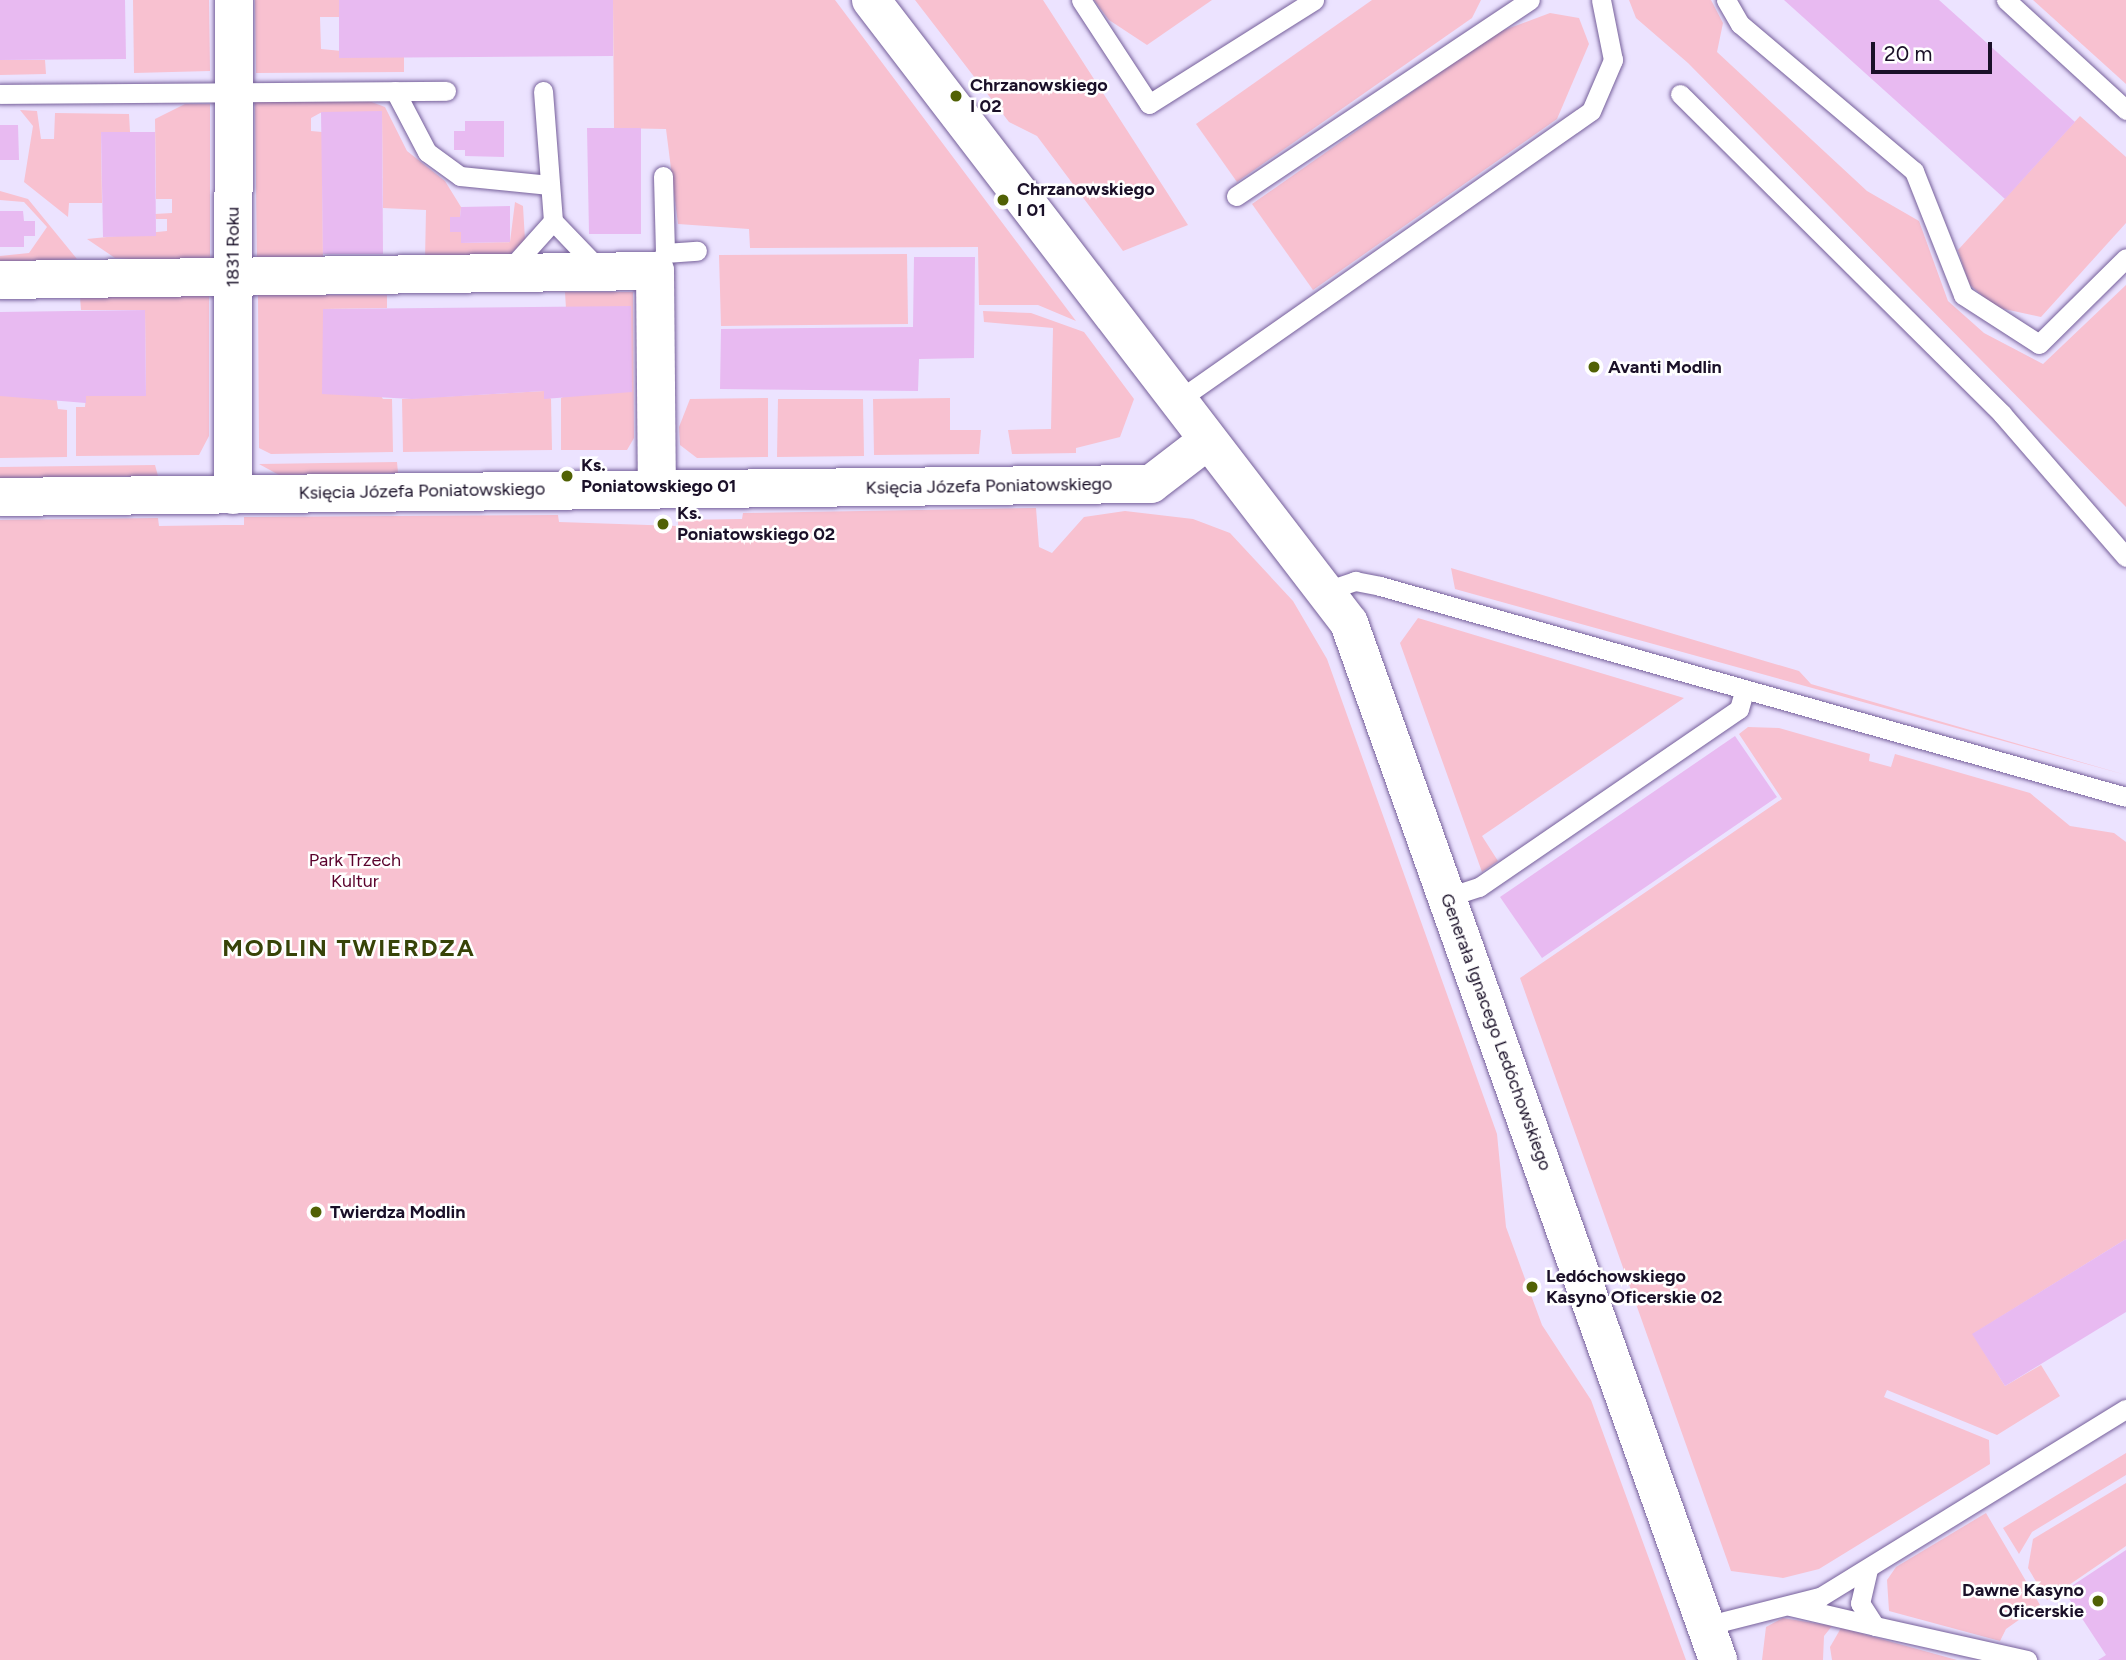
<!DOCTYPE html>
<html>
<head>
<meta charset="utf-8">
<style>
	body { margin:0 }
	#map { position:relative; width:2126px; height:1660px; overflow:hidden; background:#ece3ff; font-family:Figtree,sans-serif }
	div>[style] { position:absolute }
	.green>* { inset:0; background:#f8c1d0 }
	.building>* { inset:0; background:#e8baf1 }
	.roads { filter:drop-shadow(0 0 2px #755f9a) drop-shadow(0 0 2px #755f9a) }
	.lane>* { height:19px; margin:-9.5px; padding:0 9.5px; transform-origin:9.5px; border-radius:9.5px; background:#fff }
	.street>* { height:38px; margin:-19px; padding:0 19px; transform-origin:19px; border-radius:19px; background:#fff }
	.secondary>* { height:38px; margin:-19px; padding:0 19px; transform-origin:19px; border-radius:19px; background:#fff }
	.dots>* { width:19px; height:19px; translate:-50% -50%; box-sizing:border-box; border:4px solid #fff; border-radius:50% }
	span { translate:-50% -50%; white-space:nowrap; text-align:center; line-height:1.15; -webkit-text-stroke:5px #fff; paint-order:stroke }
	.poi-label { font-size:18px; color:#1a1028; font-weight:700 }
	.left { translate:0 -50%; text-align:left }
	.right { translate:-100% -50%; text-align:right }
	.street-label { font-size:18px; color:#1a1028 }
	.park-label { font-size:18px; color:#5b032d }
	.district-label { font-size:24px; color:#384308; font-weight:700; letter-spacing:2px }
	.scale { position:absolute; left:1871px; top:42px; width:121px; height:32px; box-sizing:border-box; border:4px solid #1a1028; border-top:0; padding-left:9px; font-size:21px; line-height:24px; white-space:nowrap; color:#1a1028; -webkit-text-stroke:5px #fff; paint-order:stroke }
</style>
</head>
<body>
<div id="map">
	<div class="green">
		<div style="clip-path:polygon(133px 0,209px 0,210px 71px,134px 73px)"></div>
		<div style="clip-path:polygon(255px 0,339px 0,339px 17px,320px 17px,321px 49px,404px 57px,404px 72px,256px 73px)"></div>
		<div style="clip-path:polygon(613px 0,835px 0,1076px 321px,1038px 305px,979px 305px,978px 247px,750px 248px,749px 229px,678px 224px,666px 129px,614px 128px)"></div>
		<div style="clip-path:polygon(915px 0,1043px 0,1188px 225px,1123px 251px,1037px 136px,1009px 122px)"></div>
		<div style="clip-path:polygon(1094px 0,1212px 0,1147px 45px,1109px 20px)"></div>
		<div style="clip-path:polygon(1372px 0,1481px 0,1472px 18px,1237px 182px,1196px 124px)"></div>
		<div style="clip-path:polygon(1629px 0,1711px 0,1723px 23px,1717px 52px,1867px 191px,1919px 221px,1948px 301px,1984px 333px,2043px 364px,2126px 285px,2126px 507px,1688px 63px,1636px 18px)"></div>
		<div style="clip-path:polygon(2033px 0,2126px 0,2126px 84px)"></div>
		<div style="clip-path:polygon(1550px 13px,1579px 18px,1589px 44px,1557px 119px,1313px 290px,1252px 204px,1496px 33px)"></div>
		<div style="clip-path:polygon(0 60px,45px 60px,46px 74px,0 75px)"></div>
		<div style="clip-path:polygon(369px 101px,385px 107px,407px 151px,445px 181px,461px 207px,460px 217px,450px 218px,450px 232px,461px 232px,462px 243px,510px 242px,515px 202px,523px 206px,525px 240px,503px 261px,425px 260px,426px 210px,383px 208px,382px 112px,322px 112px,311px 118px,311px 131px,322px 132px,323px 263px,257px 263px,255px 102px)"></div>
		<div style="clip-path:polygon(185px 104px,210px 104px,210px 265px,115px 258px,87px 239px,167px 231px,167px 219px,156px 219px,155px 214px,172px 213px,172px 199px,156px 199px,155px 119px)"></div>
		<div style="clip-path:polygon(20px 110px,37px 111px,41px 139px,54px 139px,55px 113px,129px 114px,130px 132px,101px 133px,102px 203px,69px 203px,68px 217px,24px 182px,33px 126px)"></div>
		<div style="clip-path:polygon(2080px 116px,2126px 157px,2126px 223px,2041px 317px,1995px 307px,1969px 284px,1958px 250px)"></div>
		<div style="clip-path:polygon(0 191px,28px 199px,77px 259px,0 262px,0 256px,29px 253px,47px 227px,24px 202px,0 200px)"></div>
		<div style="clip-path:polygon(907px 254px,908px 324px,721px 326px,719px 255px)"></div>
		<div style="clip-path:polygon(565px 292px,633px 292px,634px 438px,627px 450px,561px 450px,561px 398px,571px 393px)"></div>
		<div style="clip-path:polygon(209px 295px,209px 436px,199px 455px,76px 456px,76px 407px,85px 407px,86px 396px,146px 395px,145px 310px,81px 310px,80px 297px)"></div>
		<div style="clip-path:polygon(258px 295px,387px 295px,387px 308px,323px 309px,383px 399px,392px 399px,393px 452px,271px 454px,259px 448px)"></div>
		<div style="clip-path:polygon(983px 311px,1031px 313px,1084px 332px,1134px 399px,1120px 437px,1076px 448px,1076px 453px,1012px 454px,1008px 430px,1051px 429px,1053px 328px,984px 322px)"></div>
		<div style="clip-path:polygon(544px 391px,551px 399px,552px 450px,403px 452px,402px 399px)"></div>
		<div style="clip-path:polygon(0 396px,56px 396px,58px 409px,67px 410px,67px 457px,0 458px)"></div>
		<div style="clip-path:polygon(768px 398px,768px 457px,697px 458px,680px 445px,679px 427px,690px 399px)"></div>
		<div style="clip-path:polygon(950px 398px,950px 430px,981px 430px,979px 454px,874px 455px,873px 399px)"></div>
		<div style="clip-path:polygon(778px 399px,863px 399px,864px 456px,777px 457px)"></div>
		<div style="clip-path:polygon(397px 462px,398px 473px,279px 475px,259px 464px)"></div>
		<div style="clip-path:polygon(155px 465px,158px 476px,0 478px,0 467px)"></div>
		<div style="clip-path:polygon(1036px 508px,1039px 547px,1052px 553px,1084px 517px,1125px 511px,1193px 519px,1230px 533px,1293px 601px,1327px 659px,1497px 1134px,1506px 1227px,1542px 1325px,1591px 1400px,1686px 1660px,0 1660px,0 520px,158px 518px,159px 526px,225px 525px,244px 525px,244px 517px,558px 515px,559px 522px,678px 526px,678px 520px,742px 519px,743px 513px)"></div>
		<div style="clip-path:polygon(1451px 568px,1799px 671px,1811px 684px,2126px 775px,1455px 589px)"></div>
		<div style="clip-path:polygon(1418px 618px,1684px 698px,1482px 836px,1498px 861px,1482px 872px,1400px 643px)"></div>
		<div style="clip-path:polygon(1748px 727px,1779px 728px,1870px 754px,1869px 761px,1891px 767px,1895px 754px,2030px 793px,2070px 826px,2114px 833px,2126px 842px,2126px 1239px,1973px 1334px,2005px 1386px,2041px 1365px,2060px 1396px,1997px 1435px,1887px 1390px,1884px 1397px,1989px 1440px,1990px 1464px,1819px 1569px,1783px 1578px,1731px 1571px,1520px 978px,1782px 799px,1739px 734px)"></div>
		<div style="clip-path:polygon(2126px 1453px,2126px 1475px,2032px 1532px,2019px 1554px,2003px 1528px)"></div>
		<div style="clip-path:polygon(2126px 1483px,2126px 1546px,2047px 1600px,2028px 1568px,2033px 1539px)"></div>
		<div style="clip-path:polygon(1986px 1513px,2040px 1605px,2006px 1629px,2000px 1641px,1889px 1611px,1887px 1580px,1896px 1567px)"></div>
		<div style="clip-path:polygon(1783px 1618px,1832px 1626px,1824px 1636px,1823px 1660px,1762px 1660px,1766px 1627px)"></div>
		<div style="clip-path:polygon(1841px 1628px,1957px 1660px,1832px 1660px,1830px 1647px)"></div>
	</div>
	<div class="building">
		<div style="clip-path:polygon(0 0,125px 0,126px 59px,0 60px)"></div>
		<div style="clip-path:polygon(339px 0,613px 0,613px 56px,339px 58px)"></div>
		<div style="clip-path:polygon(1784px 0,1939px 0,2075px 122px,2005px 199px)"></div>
		<div style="clip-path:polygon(382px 111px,383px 254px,323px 254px,321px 112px)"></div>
		<div style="clip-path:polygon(465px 121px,504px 121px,504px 157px,465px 156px,465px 150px,454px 150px,454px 131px,465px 131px)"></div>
		<div style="clip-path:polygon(0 125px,18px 125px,19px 160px,0 160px)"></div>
		<div style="clip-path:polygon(587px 128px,641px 128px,641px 234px,589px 234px)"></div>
		<div style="clip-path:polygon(101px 132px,155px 132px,156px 236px,103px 237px)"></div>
		<div style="clip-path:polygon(510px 206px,510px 242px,461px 243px,461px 232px,450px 232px,450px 217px,460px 217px,461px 207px)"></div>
		<div style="clip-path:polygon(0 211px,23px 211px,24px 221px,35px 221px,35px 236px,24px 236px,24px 247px,0 247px)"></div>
		<div style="clip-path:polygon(914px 257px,975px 257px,974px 358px,919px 359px,918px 391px,720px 389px,721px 329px,913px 327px)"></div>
		<div style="clip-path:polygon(631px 306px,632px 392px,544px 399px,544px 391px,412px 399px,322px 394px,323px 309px)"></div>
		<div style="clip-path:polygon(145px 310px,146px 396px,86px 396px,86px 403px,0 396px,0 312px)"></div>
		<div style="clip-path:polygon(1735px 736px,1777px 797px,1542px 958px,1500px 897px)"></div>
		<div style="clip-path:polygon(2126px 1239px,2126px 1312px,2005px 1386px,1972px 1334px)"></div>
		<div style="clip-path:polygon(2126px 1550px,2126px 1660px,2098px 1660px,2106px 1655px,2064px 1591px)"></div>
	</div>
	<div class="roads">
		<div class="lane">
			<div style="left:1081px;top:0;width:124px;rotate:56.8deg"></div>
			<div style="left:1149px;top:104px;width:195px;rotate:-32.2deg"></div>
			<div style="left:1726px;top:0;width:28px;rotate:60deg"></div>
			<div style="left:1740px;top:24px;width:228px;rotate:40.2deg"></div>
			<div style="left:1914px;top:171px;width:133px;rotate:68.4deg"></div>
			<div style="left:1963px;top:295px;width:90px;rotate:32.8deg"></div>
			<div style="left:2039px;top:344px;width:122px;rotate:-44.7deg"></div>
			<div style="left:2006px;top:0;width:163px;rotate:42.5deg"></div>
			<div style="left:395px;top:91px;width:69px;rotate:62.3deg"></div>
			<div style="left:427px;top:152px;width:41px;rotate:36deg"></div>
			<div style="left:460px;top:176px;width:90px;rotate:5.7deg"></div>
			<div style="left:543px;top:91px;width:130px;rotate:85.6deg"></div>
			<div style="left:553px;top:221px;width:68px;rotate:46.2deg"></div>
			<div style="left:0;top:94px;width:446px;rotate:-0.4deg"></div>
			<div style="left:1680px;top:94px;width:454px;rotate:44.8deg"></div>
			<div style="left:2002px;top:414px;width:189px;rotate:49.1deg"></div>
			<div style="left:1236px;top:196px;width:353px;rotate:-33.7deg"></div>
			<div style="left:665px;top:253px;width:32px;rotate:-4deg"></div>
			<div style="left:510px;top:269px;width:64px;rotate:-48.1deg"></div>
			<div style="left:655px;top:271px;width:21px;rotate:-61deg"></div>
			<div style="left:665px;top:253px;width:77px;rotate:-91.5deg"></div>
			<div style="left:1177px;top:401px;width:505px;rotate:-35.01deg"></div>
			<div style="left:1591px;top:111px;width:56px;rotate:-66.7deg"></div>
			<div style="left:1613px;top:60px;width:61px;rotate:-101.3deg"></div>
			<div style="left:1329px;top:590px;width:28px;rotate:-19deg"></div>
			<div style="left:1355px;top:581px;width:25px;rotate:11deg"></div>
			<div style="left:1380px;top:586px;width:775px;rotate:15.79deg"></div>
			<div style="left:1448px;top:897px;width:33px;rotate:-18deg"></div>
			<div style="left:1479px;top:887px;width:315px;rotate:-34.4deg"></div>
			<div style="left:1739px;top:709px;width:19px;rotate:-74deg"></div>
			<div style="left:1868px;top:1569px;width:35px;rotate:103deg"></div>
			<div style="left:1860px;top:1603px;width:27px;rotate:57deg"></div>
			<div style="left:1875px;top:1626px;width:156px;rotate:12.6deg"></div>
			<div style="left:1790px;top:1606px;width:87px;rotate:13.2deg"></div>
			<div style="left:1705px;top:1626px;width:119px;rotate:-14.2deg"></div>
			<div style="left:1820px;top:1597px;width:359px;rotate:-31.6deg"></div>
		</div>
		<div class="street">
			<div style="left:0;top:280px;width:655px;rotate:-0.79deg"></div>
			<div style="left:655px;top:271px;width:218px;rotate:89.5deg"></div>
			<div style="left:233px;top:495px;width:495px;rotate:-89.9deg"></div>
			<div style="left:0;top:497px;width:1151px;rotate:-0.65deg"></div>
			<div style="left:1151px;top:484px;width:71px;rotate:-37.5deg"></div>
		</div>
		<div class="secondary">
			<div style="left:871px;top:0;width:785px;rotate:52.5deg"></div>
			<div style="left:1349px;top:623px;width:1101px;rotate:70.41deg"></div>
		</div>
	</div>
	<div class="dots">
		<div style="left:956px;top:96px;background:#516105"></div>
		<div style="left:1003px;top:200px;background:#516105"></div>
		<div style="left:1594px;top:367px;background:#516105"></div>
		<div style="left:567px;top:476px;background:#516105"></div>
		<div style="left:663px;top:524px;background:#516105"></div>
		<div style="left:316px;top:1212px;background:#516105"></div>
		<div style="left:1532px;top:1287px;background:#516105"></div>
		<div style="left:2098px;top:1601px;background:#516105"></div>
	</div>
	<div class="poi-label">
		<span class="left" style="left:970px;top:96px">Chrzanowskiego<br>I 02</span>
		<span class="left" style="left:1017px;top:200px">Chrzanowskiego<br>I 01</span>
		<span class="left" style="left:1608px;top:367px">Avanti Modlin</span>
		<span class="left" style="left:581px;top:476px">Ks.<br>Poniatowskiego 01</span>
		<span class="left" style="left:677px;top:524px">Ks.<br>Poniatowskiego 02</span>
		<span class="left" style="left:330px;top:1212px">Twierdza Modlin</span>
		<span class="left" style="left:1546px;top:1287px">Ledóchowskiego<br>Kasyno Oficerskie 02</span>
		<span class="right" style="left:2084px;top:1601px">Dawne Kasyno<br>Oficerskie</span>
	</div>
	<div class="street-label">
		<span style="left:233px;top:247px;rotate:-90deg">1831 Roku</span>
		<span style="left:989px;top:486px;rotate:-1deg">Księcia Józefa Poniatowskiego</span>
		<span style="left:422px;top:491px;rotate:-1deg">Księcia Józefa Poniatowskiego</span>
		<span style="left:1496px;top:1032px;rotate:70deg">Generała Ignacego Ledóchowskiego</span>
	</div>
	<div class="park-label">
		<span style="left:355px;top:871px">Park Trzech<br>Kultur</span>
	</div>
	<div class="district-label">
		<span style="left:349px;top:948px">MODLIN TWIERDZA</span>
	</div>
	<div class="scale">20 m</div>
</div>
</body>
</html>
